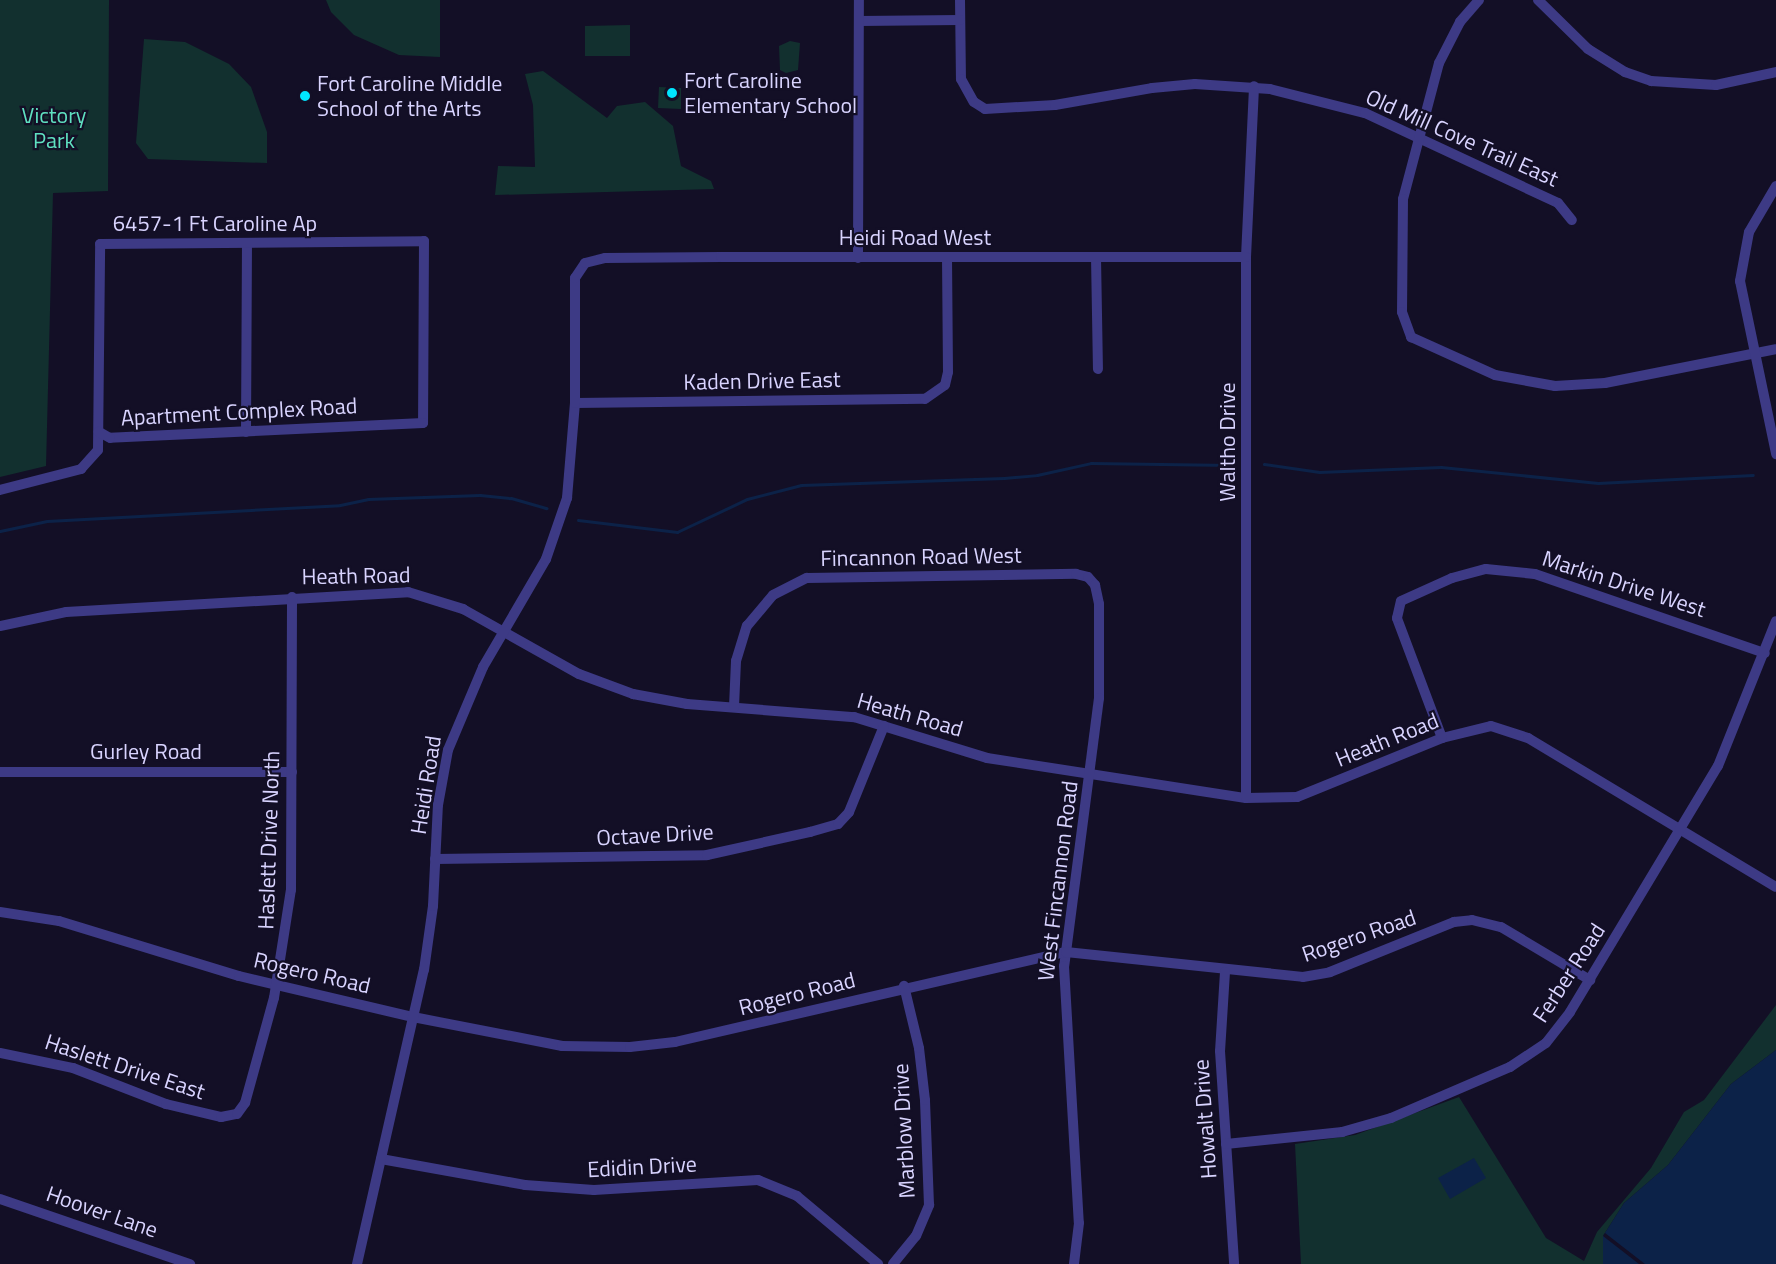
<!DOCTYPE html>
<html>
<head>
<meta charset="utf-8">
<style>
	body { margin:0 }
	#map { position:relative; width:1776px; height:1264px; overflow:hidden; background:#130f26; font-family:"Titillium Web",sans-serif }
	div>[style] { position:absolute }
	.green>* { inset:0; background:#12302f }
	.water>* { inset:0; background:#0c2248 }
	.pier>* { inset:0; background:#130f26 }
	.stream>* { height:3px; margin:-1.5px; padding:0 1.5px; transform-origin:1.5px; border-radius:1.5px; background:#0c2248 }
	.street>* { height:10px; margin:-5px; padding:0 5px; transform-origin:5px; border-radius:5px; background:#3d3a85 }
	.dots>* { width:16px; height:16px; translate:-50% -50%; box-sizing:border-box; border:3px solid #130f26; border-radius:50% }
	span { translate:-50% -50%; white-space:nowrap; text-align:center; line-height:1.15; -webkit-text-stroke:4.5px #130f26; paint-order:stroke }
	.poi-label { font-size:22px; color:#d9d4ff }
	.left { translate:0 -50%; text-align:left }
	.park-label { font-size:22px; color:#5fe0c0 }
	.street-label { font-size:22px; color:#d9d4ff }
</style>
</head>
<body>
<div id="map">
	<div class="green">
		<div style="clip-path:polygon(0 0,109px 0,108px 191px,53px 193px,46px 466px,0 477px)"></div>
		<div style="clip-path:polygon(326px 0,440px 0,440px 57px,399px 55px,354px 35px,331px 12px)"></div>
		<div style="clip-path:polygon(630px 25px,630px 56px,585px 56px,585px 26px)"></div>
		<div style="clip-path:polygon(144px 39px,185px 42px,229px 64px,251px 87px,267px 132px,267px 163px,148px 159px,136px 143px)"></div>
		<div style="clip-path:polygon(790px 41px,800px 43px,798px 70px,786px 73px,780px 70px,779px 46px)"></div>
		<div style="clip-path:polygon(543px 71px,607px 118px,617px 106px,645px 102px,673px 126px,681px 166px,711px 181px,714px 189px,495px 195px,498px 166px,535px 167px,533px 105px,525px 74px)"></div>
		<div style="clip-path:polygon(659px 87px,681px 88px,681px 109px,658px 108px)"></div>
		<div style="clip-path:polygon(1776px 1005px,1776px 1050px,1731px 1084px,1668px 1165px,1624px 1203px,1603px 1236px,1603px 1264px,1301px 1264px,1295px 1144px,1355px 1135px,1459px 1097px,1546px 1238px,1584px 1261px,1597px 1232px,1651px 1168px,1684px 1112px,1704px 1100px)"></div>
	</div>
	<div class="water">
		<div style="clip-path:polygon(1776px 1050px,1776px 1264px,1603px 1264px,1603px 1236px,1624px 1203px,1668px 1165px,1731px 1084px)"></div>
		<div style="clip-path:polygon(1474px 1158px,1486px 1178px,1450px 1199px,1438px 1178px)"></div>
	</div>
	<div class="pier">
		<div style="clip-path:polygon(1605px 1233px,1645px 1264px,1639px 1264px,1603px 1236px)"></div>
	</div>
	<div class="stream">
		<div style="left:1264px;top:464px;width:56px;rotate:8.3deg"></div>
		<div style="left:1319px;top:472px;width:122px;rotate:-2.3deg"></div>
		<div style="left:1441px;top:467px;width:158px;rotate:5.8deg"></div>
		<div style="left:1598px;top:483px;width:155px;rotate:-3deg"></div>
		<div style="left:578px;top:520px;width:100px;rotate:6.9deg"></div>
		<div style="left:677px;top:532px;width:77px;rotate:-25.2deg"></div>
		<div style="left:747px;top:499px;width:56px;rotate:-14.5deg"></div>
		<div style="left:801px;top:485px;width:203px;rotate:-2deg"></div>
		<div style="left:1004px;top:478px;width:33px;rotate:-5deg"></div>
		<div style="left:1037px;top:475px;width:55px;rotate:-12.5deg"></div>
		<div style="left:1091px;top:463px;width:140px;rotate:0.8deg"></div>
		<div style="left:0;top:531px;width:48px;rotate:-12deg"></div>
		<div style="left:47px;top:521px;width:293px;rotate:-3.1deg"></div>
		<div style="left:340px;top:505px;width:29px;rotate:-12deg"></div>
		<div style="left:368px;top:499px;width:112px;rotate:-2deg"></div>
		<div style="left:480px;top:495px;width:31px;rotate:6deg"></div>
		<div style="left:511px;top:498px;width:37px;rotate:16deg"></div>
	</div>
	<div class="street">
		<div style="left:960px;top:0;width:79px;rotate:89.3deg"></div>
		<div style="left:961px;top:79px;width:26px;rotate:61deg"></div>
		<div style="left:974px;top:102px;width:13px;rotate:32deg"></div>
		<div style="left:985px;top:109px;width:70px;rotate:-3.3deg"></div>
		<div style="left:1055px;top:105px;width:98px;rotate:-9.9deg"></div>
		<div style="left:1152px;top:88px;width:43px;rotate:-5.3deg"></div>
		<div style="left:1195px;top:84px;width:75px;rotate:3.8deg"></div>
		<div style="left:1270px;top:89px;width:98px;rotate:14.2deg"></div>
		<div style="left:1365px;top:113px;width:213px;rotate:25deg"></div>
		<div style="left:1558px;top:203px;width:22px;rotate:51deg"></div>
		<div style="left:1479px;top:0;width:29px;rotate:131deg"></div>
		<div style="left:1460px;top:22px;width:46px;rotate:117.1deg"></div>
		<div style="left:1439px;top:63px;width:141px;rotate:104.8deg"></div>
		<div style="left:1403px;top:199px;width:113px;rotate:90.5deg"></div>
		<div style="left:1402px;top:312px;width:27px;rotate:70deg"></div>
		<div style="left:1411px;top:337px;width:92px;rotate:24.3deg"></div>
		<div style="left:1495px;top:375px;width:61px;rotate:10.4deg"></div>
		<div style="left:1555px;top:386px;width:50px;rotate:-3.4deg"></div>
		<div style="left:1605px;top:383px;width:174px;rotate:-11.2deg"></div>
		<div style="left:1538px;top:0;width:70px;rotate:44.4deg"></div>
		<div style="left:1588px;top:49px;width:44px;rotate:31.9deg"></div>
		<div style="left:1625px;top:72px;width:28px;rotate:19deg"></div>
		<div style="left:1651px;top:81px;width:65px;rotate:3.5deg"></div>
		<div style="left:1716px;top:85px;width:61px;rotate:-12.2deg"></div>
		<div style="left:859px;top:21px;width:101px;rotate:-0.6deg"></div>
		<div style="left:1776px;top:186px;width:53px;rotate:120.4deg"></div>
		<div style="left:1749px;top:232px;width:50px;rotate:100.4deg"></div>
		<div style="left:1740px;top:281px;width:177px;rotate:78.2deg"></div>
		<div style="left:1096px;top:257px;width:112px;rotate:89deg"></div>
		<div style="left:858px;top:258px;width:258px;rotate:-89.8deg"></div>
		<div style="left:575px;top:403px;width:350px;rotate:-0.7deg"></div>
		<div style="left:925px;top:399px;width:24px;rotate:-35deg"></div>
		<div style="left:945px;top:385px;width:13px;rotate:-77deg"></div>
		<div style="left:948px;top:372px;width:114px;rotate:-90.5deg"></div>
		<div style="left:246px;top:432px;width:188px;rotate:-89.7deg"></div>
		<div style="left:0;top:490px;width:84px;rotate:-14.5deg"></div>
		<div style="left:81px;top:469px;width:25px;rotate:-48deg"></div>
		<div style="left:98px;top:450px;width:206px;rotate:-89.4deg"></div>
		<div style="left:100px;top:244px;width:324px;rotate:-0.5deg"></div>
		<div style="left:424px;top:241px;width:182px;rotate:90.3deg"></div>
		<div style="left:423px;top:423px;width:313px;rotate:177.3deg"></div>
		<div style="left:110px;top:438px;width:13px;rotate:-151deg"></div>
		<div style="left:0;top:626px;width:67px;rotate:-12deg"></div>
		<div style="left:66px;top:612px;width:343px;rotate:-3.3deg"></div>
		<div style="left:408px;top:592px;width:58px;rotate:17.2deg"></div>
		<div style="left:463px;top:609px;width:133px;rotate:29.3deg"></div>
		<div style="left:579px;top:674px;width:58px;rotate:20.3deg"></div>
		<div style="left:633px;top:694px;width:55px;rotate:10.5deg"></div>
		<div style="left:687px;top:704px;width:168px;rotate:4.5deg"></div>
		<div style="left:854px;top:717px;width:139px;rotate:17.1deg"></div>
		<div style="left:987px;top:758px;width:262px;rotate:8.8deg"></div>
		<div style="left:1246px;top:798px;width:51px;rotate:-1.1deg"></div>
		<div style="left:1297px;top:797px;width:157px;rotate:-22.1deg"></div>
		<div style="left:1442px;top:738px;width:50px;rotate:-13.8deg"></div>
		<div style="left:1491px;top:726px;width:39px;rotate:18deg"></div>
		<div style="left:1528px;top:738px;width:289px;rotate:31deg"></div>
		<div style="left:734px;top:707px;width:46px;rotate:-87.5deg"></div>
		<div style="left:736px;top:661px;width:37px;rotate:-73deg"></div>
		<div style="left:747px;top:626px;width:40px;rotate:-50deg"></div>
		<div style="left:773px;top:595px;width:38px;rotate:-27deg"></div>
		<div style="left:807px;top:578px;width:269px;rotate:-0.9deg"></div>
		<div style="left:1076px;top:574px;width:12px;rotate:14deg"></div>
		<div style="left:1088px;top:577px;width:11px;rotate:49deg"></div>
		<div style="left:1095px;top:585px;width:19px;rotate:78deg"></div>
		<div style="left:1099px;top:604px;width:94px;rotate:90deg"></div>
		<div style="left:1099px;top:698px;width:270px;rotate:97.4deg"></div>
		<div style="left:1064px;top:966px;width:257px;rotate:86.7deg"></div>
		<div style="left:1079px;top:1223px;width:41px;rotate:97deg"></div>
		<div style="left:1442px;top:738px;width:128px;rotate:-110.6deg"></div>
		<div style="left:1397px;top:618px;width:17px;rotate:-77deg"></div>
		<div style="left:1401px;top:601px;width:56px;rotate:-24.3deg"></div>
		<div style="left:1452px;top:578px;width:35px;rotate:-15deg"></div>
		<div style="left:1486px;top:569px;width:49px;rotate:5.8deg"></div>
		<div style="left:1535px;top:574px;width:243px;rotate:19deg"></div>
		<div style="left:0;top:772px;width:292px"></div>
		<div style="left:1246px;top:798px;width:541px;rotate:-90deg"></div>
		<div style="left:1246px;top:257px;width:171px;rotate:-87.3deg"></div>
		<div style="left:435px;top:859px;width:272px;rotate:-0.8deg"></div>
		<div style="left:707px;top:855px;width:106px;rotate:-12.6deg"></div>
		<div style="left:810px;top:832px;width:29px;rotate:-16deg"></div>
		<div style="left:838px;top:824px;width:16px;rotate:-47deg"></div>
		<div style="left:849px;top:812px;width:93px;rotate:-67.9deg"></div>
		<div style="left:0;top:912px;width:60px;rotate:8.7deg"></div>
		<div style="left:59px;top:921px;width:188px;rotate:17deg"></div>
		<div style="left:239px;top:976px;width:179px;rotate:13.3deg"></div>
		<div style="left:413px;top:1017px;width:152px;rotate:11deg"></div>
		<div style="left:562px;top:1046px;width:68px;rotate:0.8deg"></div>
		<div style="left:630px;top:1047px;width:45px;rotate:-6.3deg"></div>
		<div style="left:675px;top:1042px;width:401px;rotate:-13deg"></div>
		<div style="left:1066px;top:952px;width:238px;rotate:6deg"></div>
		<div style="left:1303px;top:977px;width:27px;rotate:-10deg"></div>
		<div style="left:1330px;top:972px;width:134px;rotate:-22deg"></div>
		<div style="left:1454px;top:922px;width:18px;rotate:-6deg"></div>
		<div style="left:1472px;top:920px;width:30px;rotate:14deg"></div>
		<div style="left:1501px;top:927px;width:104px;rotate:30.8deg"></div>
		<div style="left:1225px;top:972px;width:79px;rotate:93.6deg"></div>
		<div style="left:1220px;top:1051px;width:213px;rotate:86.2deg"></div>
		<div style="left:0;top:1053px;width:75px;rotate:11.6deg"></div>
		<div style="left:73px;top:1068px;width:100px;rotate:21.2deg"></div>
		<div style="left:166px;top:1104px;width:57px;rotate:13.3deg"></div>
		<div style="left:221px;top:1117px;width:16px;rotate:-11deg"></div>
		<div style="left:237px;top:1114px;width:14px;rotate:-54deg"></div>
		<div style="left:245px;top:1103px;width:109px;rotate:-74.6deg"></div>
		<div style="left:274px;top:998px;width:109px;rotate:-81.1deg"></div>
		<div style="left:291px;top:890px;width:293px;rotate:-89.8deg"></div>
		<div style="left:1226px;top:1144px;width:117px;rotate:-5.9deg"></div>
		<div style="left:1342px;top:1132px;width:51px;rotate:-15.9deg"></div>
		<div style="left:1391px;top:1118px;width:129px;rotate:-23.2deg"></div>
		<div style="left:1510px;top:1067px;width:43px;rotate:-33.7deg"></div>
		<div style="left:1546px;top:1043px;width:39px;rotate:-52deg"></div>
		<div style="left:1570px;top:1012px;width:287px;rotate:-59deg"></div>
		<div style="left:1718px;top:766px;width:156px;rotate:-68.2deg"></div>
		<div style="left:381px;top:1159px;width:146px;rotate:10.2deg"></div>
		<div style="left:525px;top:1185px;width:69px;rotate:4.1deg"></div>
		<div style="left:594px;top:1190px;width:164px;rotate:-3.5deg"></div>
		<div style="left:758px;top:1180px;width:42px;rotate:22.3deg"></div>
		<div style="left:797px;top:1196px;width:106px;rotate:40deg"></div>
		<div style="left:0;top:1199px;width:201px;rotate:18.9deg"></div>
		<div style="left:357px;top:1264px;width:302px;rotate:-77.2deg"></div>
		<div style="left:424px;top:970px;width:65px;rotate:-82deg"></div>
		<div style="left:433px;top:906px;width:101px;rotate:-87.2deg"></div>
		<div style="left:438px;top:805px;width:56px;rotate:-79.7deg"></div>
		<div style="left:448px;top:750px;width:90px;rotate:-67.1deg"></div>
		<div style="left:483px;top:667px;width:125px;rotate:-59.7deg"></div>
		<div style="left:546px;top:559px;width:65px;rotate:-71deg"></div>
		<div style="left:567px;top:498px;width:95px;rotate:-85.2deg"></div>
		<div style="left:575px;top:403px;width:125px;rotate:-90deg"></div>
		<div style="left:575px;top:278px;width:18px;rotate:-56deg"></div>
		<div style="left:585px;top:263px;width:21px;rotate:-14deg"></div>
		<div style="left:605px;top:258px;width:116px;rotate:-0.5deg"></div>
		<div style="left:721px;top:257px;width:525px"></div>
		<div style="left:893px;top:1264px;width:36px;rotate:-51deg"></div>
		<div style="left:916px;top:1236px;width:34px;rotate:-67deg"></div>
		<div style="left:929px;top:1205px;width:105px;rotate:-92.2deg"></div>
		<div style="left:925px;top:1100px;width:52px;rotate:-96.6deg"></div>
		<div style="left:919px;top:1048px;width:64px;rotate:-103.6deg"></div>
	</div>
	<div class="dots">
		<div style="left:672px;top:93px;background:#00e5ff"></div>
		<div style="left:305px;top:96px;background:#00e5ff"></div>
	</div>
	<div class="poi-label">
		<span class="left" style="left:684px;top:93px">Fort Caroline<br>Elementary School</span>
		<span class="left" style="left:317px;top:96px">Fort Caroline Middle<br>School of the Arts</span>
	</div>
	<div class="park-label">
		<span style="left:54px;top:128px">Victory<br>Park</span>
	</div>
	<div class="street-label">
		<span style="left:1462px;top:138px;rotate:24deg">Old Mill Cove Trail East</span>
		<span style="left:215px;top:224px">6457-1 Ft Caroline Ap</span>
		<span style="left:915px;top:238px">Heidi Road West</span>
		<span style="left:762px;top:381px;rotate:-1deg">Kaden Drive East</span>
		<span style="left:239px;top:412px;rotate:-3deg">Apartment Complex Road</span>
		<span style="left:1228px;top:442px;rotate:-90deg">Waltho Drive</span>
		<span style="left:921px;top:557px;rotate:-1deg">Fincannon Road West</span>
		<span style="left:356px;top:576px;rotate:-1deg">Heath Road</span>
		<span style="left:1624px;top:584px;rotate:18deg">Markin Drive West</span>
		<span style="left:910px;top:715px;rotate:16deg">Heath Road</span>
		<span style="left:1387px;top:740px;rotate:-22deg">Heath Road</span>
		<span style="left:146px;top:752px">Gurley Road</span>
		<span style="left:426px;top:785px;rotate:-81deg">Heidi Road</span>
		<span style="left:655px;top:835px;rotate:-3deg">Octave Drive</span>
		<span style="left:269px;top:840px;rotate:-88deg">Haslett Drive North</span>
		<span style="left:1058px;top:881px;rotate:-83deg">West Fincannon Road</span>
		<span style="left:1359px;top:936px;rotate:-19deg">Rogero Road</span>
		<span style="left:312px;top:973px;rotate:13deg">Rogero Road</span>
		<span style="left:1569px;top:973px;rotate:-57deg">Ferber Road</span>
		<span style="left:797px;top:994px;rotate:-14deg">Rogero Road</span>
		<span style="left:125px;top:1067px;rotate:18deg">Haslett Drive East</span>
		<span style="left:1205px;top:1119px;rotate:-94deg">Howalt Drive</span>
		<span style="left:904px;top:1131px;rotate:-93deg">Marblow Drive</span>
		<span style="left:642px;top:1167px;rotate:-3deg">Edidin Drive</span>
		<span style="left:102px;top:1212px;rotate:19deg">Hoover Lane</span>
	</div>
</div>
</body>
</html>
